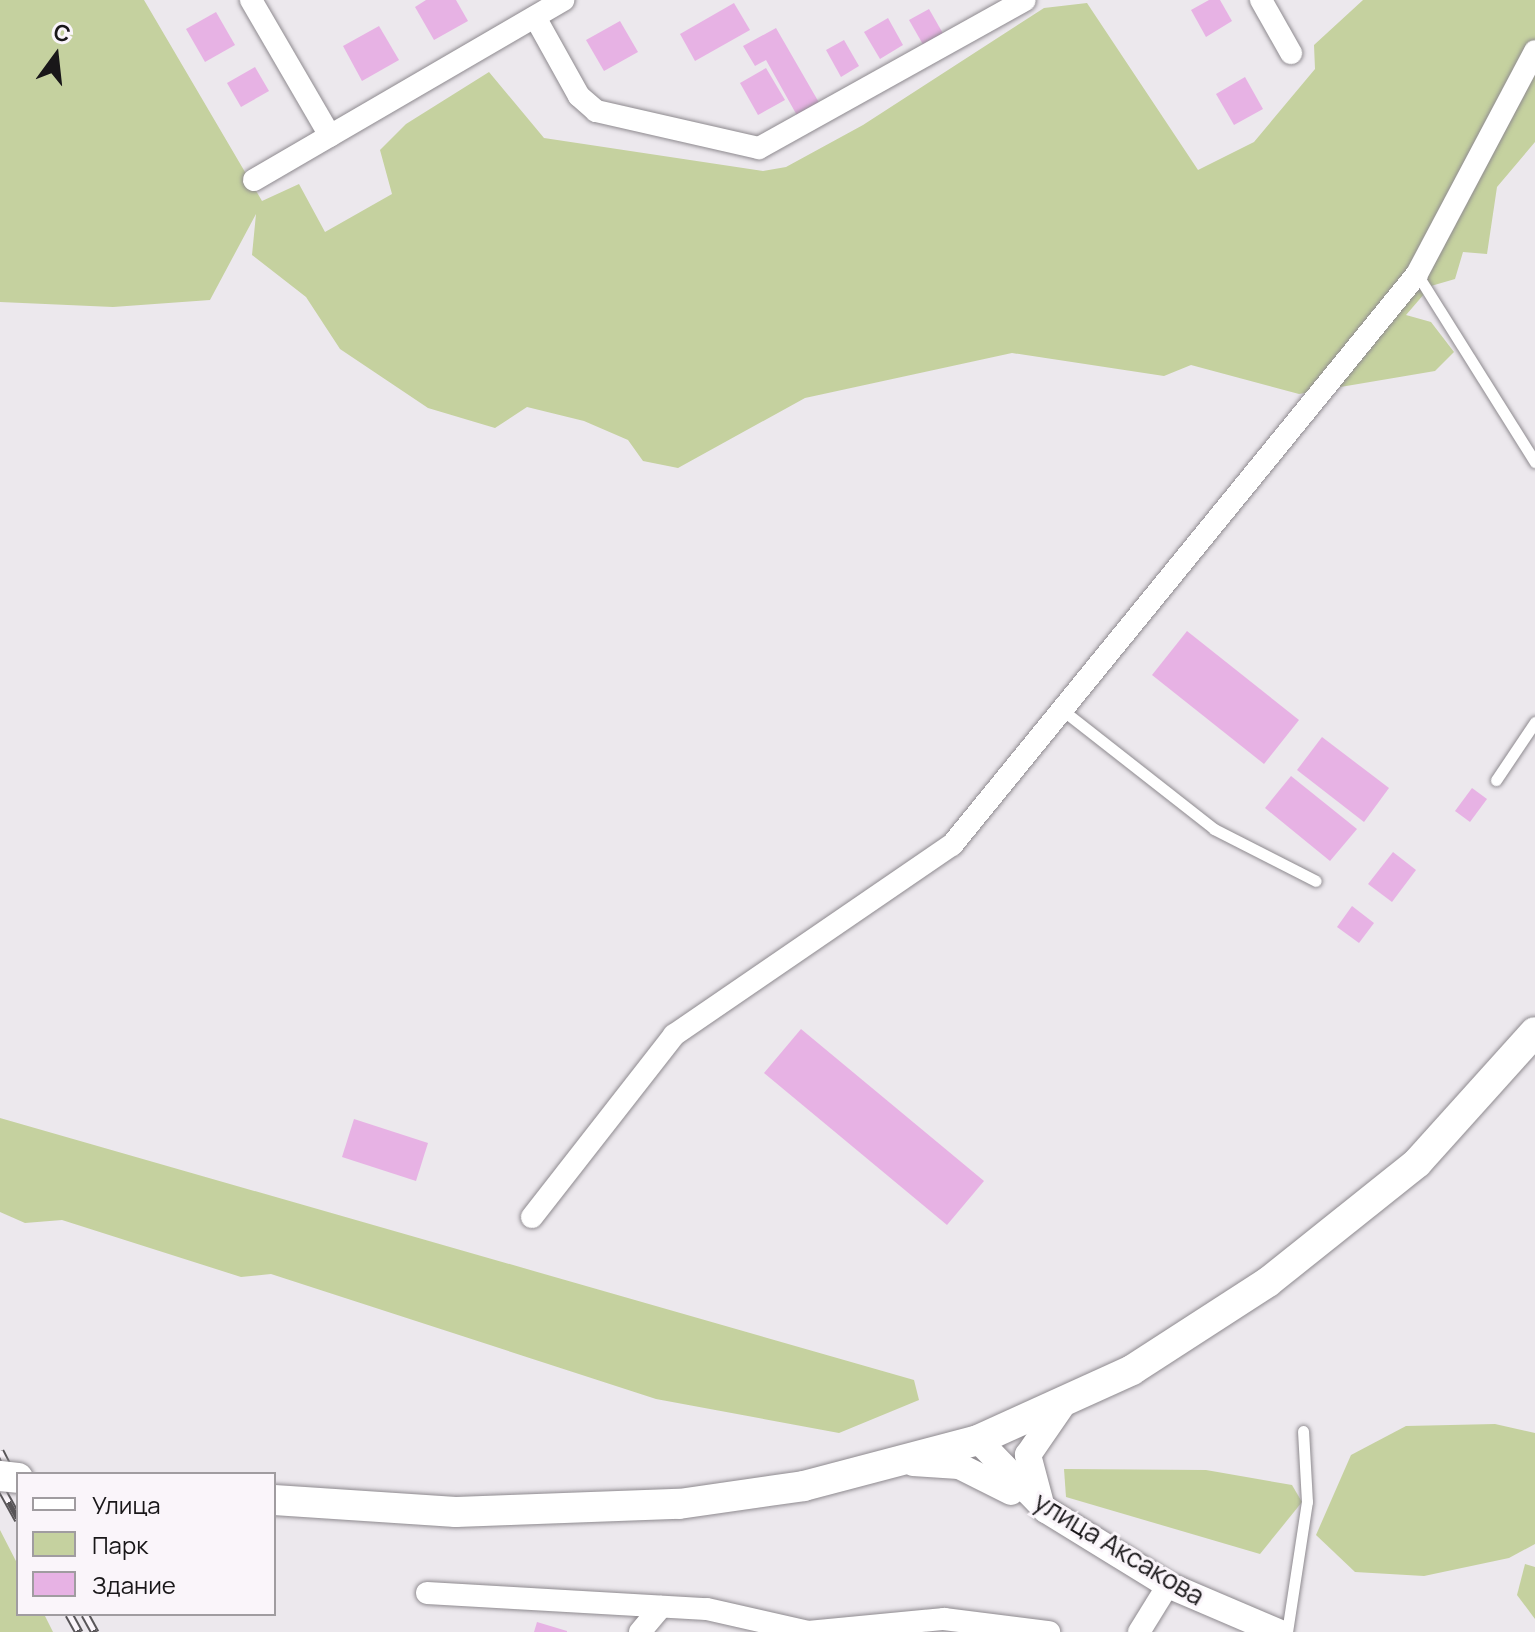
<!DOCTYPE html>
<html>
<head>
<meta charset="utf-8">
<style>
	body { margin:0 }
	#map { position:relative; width:1535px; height:1632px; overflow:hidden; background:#ece8ed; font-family:Manrope,sans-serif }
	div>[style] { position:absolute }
	.green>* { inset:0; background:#c5d19f }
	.building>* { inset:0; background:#e7b2e4 }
	.roads { filter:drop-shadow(0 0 2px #8e8a8f) drop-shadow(0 0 2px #8e8a8f) }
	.service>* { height:11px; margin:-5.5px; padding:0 5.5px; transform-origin:5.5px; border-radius:5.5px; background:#fff }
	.minor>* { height:22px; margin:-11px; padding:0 11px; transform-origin:11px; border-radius:11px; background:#fff }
	.tertiary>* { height:26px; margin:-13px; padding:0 13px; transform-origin:13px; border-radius:13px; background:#fff }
	.secondary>* { height:30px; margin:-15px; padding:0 15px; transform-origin:15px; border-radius:15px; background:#fff }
	.rail>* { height:9px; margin-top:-4.5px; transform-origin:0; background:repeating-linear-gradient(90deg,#faf5fa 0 18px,#585558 0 36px); box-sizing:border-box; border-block:2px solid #585558 }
	.bridges { filter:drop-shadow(0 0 2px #8e8a8f) drop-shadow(0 0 2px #8e8a8f) }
	.secondary-bridge>* { height:30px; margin:-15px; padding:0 15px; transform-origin:15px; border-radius:15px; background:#fff }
	span { translate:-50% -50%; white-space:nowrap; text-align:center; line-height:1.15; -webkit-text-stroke:6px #faf5fa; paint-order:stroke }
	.street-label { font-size:26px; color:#191719 }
	.legend { position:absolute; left:16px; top:1472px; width:260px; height:144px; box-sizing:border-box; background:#faf5fa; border:2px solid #a09ca0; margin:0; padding:10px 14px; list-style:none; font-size:24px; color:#191719 }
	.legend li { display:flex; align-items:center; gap:16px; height:40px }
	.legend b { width:40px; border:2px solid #a09ca0 }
	.north { position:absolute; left:16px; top:16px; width:80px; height:80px; -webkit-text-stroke:6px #faf5fa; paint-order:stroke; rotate:15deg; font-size:22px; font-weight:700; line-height:32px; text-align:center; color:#191719 }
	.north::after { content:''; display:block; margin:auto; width:28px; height:36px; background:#191719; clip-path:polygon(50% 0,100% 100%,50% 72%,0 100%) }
</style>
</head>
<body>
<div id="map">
	<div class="green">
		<div style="clip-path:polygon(0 0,144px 0,262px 201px,299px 184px,325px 232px,392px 194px,380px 150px,406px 124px,489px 72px,544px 138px,763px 171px,786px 167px,863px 125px,1044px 8px,1087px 3px,1198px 170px,1254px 142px,1315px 69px,1314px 45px,1363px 0,1535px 0,1535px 142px,1497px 187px,1487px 254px,1463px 252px,1455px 279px,1431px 286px,1406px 315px,1431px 322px,1454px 352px,1435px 371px,1299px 394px,1191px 365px,1164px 376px,1012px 353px,805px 398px,678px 468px,643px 461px,628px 440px,584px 421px,527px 407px,495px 428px,428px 408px,340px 349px,306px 297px,252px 255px,256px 214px,210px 300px,113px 307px,0 302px)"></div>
		<div style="clip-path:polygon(0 1118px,914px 1380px,919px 1400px,839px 1433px,656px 1399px,271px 1274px,241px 1277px,62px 1220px,25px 1223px,0 1212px)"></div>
		<div style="clip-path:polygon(1495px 1424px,1535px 1433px,1535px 1544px,1509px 1558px,1424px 1576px,1355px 1572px,1316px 1535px,1351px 1455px,1406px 1426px)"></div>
		<div style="clip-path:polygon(1064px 1469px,1206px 1470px,1292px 1485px,1302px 1502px,1260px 1554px,1066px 1497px)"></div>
		<div style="clip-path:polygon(0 1530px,18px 1565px,18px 1614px,44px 1614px,53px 1632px,0 1632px)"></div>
		<div style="clip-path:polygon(1525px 1564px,1535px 1567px,1535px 1619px,1517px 1595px)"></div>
	</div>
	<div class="building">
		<div style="clip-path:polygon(426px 0,456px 0,468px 21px,434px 40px,415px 7px)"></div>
		<div style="clip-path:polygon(1209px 0,1220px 0,1232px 21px,1206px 37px,1191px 10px)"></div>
		<div style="clip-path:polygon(734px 3px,750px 30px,695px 61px,680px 34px)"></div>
		<div style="clip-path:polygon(929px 9px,945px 37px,925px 48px,909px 20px)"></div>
		<div style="clip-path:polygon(216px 12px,235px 45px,205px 62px,186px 29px)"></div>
		<div style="clip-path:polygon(888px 18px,903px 45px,880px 59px,864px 32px)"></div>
		<div style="clip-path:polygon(620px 21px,638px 52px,604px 71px,586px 40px)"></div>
		<div style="clip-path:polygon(379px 26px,399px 60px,362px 81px,343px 46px)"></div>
		<div style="clip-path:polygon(776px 28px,821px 106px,799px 119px,766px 60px,755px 66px,743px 46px)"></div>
		<div style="clip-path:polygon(844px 40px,859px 66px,841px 77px,826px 50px)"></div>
		<div style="clip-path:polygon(255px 67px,269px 91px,241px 107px,227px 83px)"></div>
		<div style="clip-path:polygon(766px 68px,785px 100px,758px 115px,740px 83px)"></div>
		<div style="clip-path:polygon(1245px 77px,1263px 109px,1234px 125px,1216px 94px)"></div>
		<div style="clip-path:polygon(1187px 631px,1299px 720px,1264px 764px,1152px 675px)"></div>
		<div style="clip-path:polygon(1322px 737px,1389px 788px,1364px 822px,1297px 770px)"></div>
		<div style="clip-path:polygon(1291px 776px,1357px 829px,1330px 861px,1265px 808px)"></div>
		<div style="clip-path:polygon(1472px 788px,1487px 799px,1470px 822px,1455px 811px)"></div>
		<div style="clip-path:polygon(1393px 852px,1416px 870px,1392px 902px,1368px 884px)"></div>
		<div style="clip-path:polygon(1352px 906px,1374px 923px,1359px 943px,1337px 927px)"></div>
		<div style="clip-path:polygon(801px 1029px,984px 1181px,947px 1225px,764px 1073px)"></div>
		<div style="clip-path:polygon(354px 1119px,428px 1143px,416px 1181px,342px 1157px)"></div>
		<div style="clip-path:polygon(537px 1622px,567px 1631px,567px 1632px,534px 1632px)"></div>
	</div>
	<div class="roads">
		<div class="service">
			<div style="left:1417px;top:274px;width:222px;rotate:57.9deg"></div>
			<div style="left:1065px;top:712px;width:189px;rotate:38.1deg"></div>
			<div style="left:1214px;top:829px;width:114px;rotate:27deg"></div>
			<div style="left:1496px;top:780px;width:70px;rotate:-56.1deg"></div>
			<div style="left:1287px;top:1632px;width:132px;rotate:-81.3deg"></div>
			<div style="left:1307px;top:1502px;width:71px;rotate:-93.2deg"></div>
		</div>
		<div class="minor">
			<div style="left:251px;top:0;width:157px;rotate:59.8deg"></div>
			<div style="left:1261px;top:0;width:61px;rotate:60.5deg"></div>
			<div style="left:535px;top:17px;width:90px;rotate:60.9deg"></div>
			<div style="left:579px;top:96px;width:23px;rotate:41deg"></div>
			<div style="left:596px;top:111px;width:167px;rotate:12.8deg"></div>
			<div style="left:759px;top:148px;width:304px;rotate:-29.1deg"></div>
			<div style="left:254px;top:180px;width:358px;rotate:-30.2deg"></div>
			<div style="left:532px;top:1217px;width:231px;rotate:-52deg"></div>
			<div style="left:674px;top:1035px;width:337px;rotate:-34.4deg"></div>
			<div style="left:952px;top:845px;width:736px;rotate:-50.84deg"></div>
			<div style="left:1417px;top:274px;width:252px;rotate:-62.1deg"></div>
			<div style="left:427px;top:1593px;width:280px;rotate:3.3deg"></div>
			<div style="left:707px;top:1609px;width:104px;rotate:12.8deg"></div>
			<div style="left:808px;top:1632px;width:137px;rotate:-5.5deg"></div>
			<div style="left:944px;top:1619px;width:106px;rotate:7.1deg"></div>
			<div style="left:640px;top:1632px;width:33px;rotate:-50deg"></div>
			<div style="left:1139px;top:1632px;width:55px;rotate:-58.3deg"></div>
		</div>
		<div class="tertiary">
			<div style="left:978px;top:1440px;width:98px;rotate:45.8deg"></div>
			<div style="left:1046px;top:1510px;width:143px;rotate:31.6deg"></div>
			<div style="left:1168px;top:1585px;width:120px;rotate:23.1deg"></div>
			<div style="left:913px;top:1463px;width:46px;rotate:3.7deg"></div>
			<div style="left:959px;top:1466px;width:58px;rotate:26.6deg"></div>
			<div style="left:1040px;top:1500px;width:47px;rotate:-104.9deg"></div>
			<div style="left:1028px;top:1455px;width:62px;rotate:-55.5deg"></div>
		</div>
		<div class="secondary">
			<div style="left:274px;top:1500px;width:182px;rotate:3.8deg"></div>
			<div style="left:456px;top:1512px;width:223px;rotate:-2.1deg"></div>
			<div style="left:679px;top:1504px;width:126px;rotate:-8.2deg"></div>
			<div style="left:804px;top:1486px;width:180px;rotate:-14.8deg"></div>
			<div style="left:978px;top:1440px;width:169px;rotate:-24.4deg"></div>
			<div style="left:1132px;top:1370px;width:162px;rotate:-32.9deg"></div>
			<div style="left:1268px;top:1282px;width:191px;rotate:-38.6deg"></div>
			<div style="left:1417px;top:1163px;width:176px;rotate:-48deg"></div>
		</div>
	</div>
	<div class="rail">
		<div style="left:0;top:1451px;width:39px;rotate:63deg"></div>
		<div style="left:0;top:1486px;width:38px;rotate:61deg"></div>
		<div style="left:69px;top:1614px;width:21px;rotate:61deg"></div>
		<div style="left:85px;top:1614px;width:21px;rotate:61deg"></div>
	</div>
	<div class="bridges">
		<div class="secondary-bridge">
			<div style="left:0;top:1476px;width:18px;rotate:6deg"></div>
		</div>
	</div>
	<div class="street-label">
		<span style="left:1119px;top:1549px;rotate:31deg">улица Аксакова</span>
	</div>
	<ul class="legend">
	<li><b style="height:10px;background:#fff"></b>Улица</li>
	<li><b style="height:22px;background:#c5d19f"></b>Парк</li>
	<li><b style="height:22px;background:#e7b2e4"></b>Здание</li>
	</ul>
	<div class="north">С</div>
</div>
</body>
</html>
